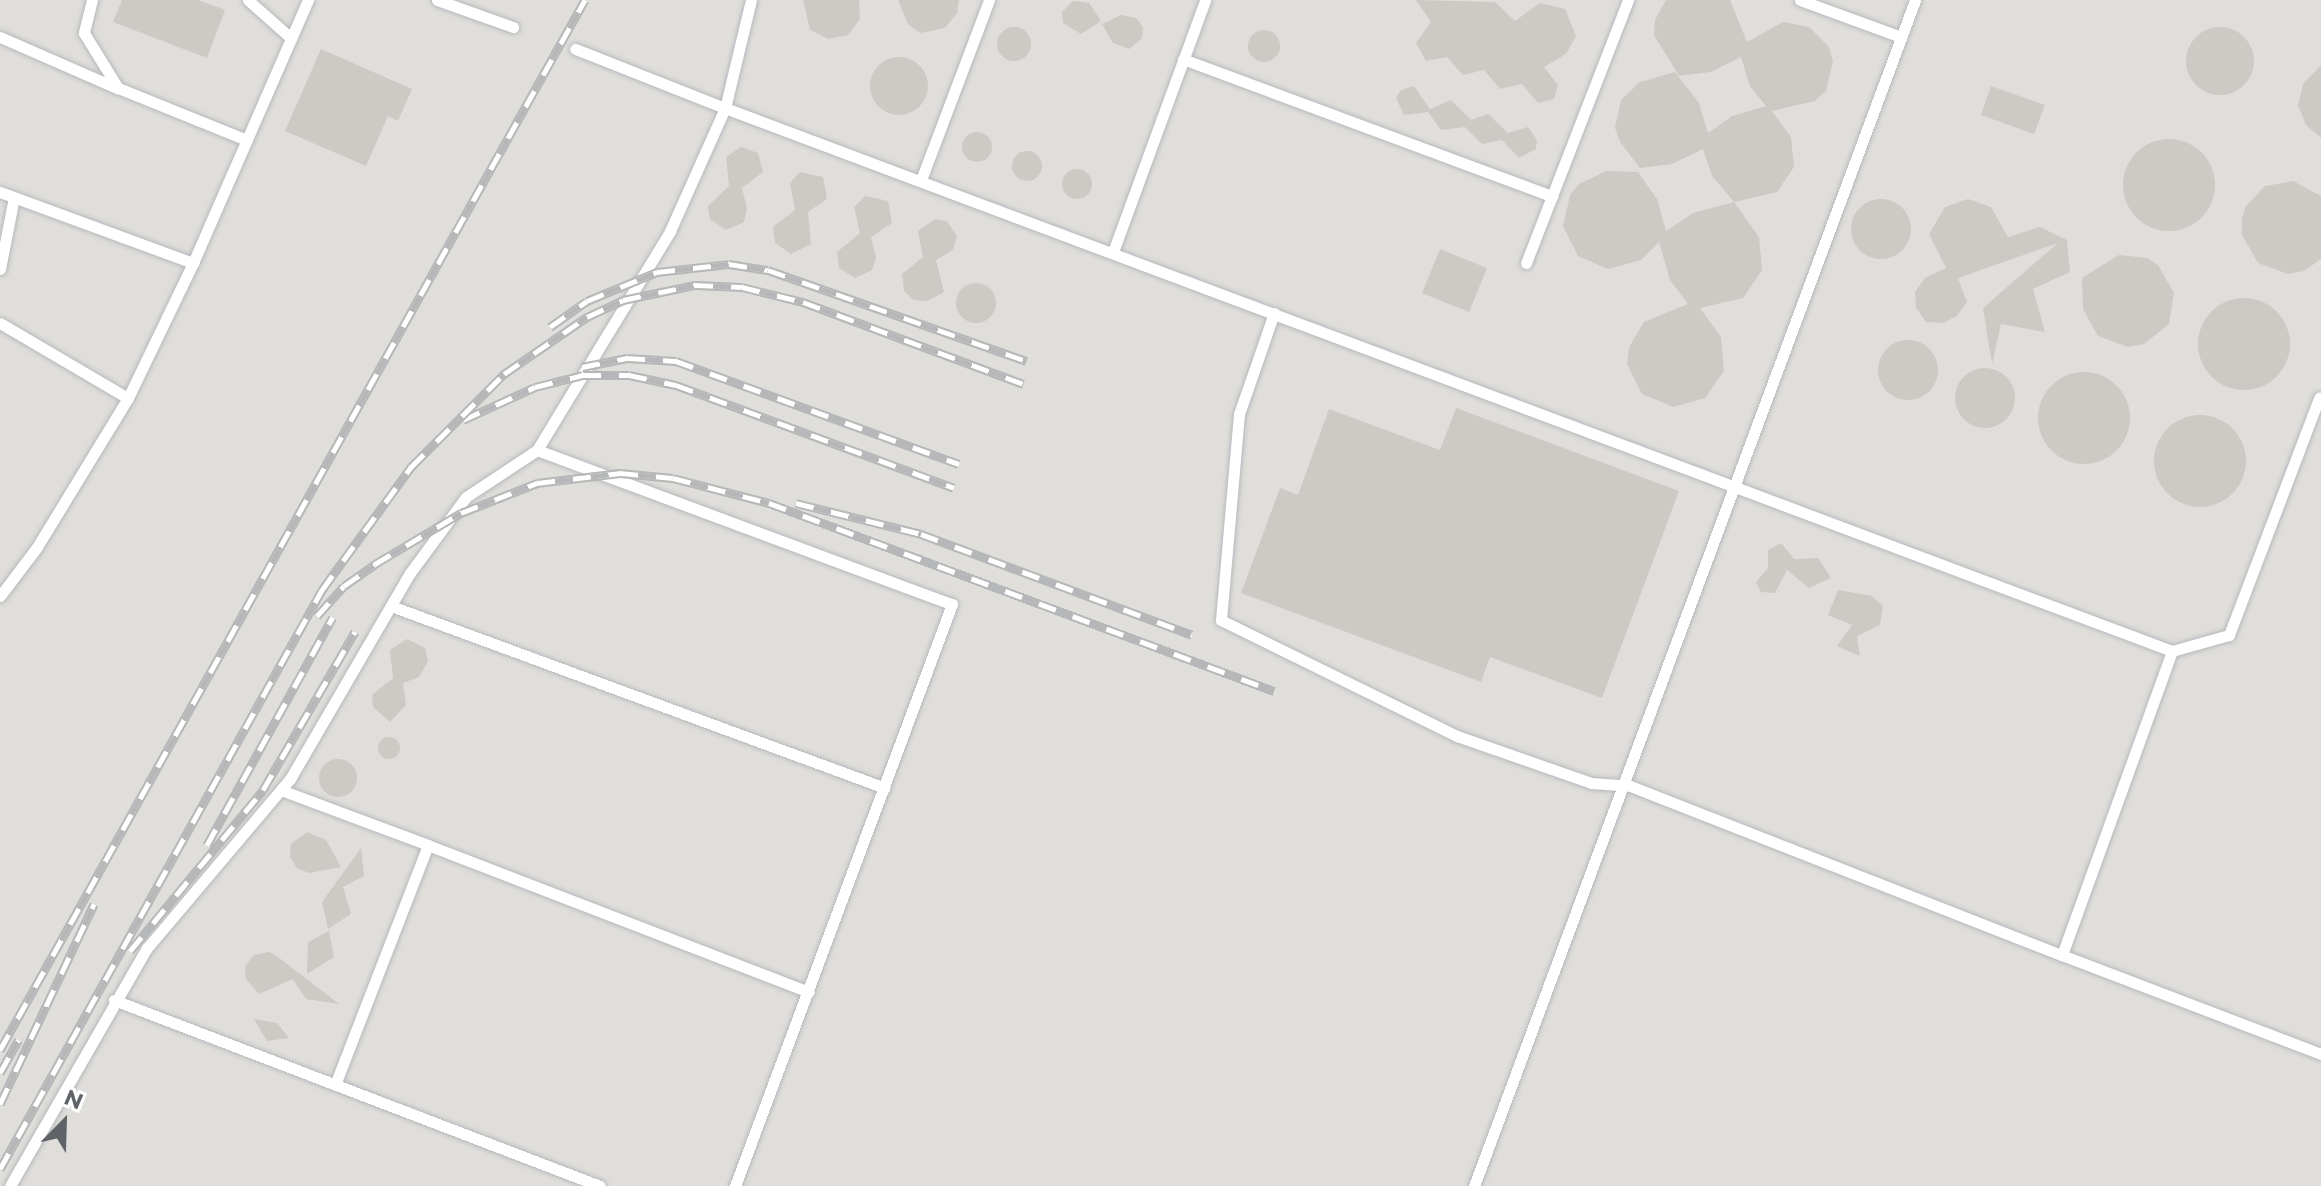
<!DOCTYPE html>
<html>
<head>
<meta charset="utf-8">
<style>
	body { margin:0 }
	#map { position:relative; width:2321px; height:1186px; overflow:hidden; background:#f1efe8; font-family:Montserrat,sans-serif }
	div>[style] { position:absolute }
	.industrial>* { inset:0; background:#e0deda }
	.building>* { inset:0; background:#cccac5 }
	.round { border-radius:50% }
	.roads { filter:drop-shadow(0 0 2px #b5b8bc) drop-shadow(0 0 2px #b5b8bc) }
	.service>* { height:11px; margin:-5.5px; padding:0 5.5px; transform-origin:5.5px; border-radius:5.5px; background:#fff }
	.rail>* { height:9px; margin-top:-4.5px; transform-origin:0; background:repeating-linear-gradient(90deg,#fff 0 18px,#b6b7b8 0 36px); box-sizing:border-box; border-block:2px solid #b6b7b8 }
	span { translate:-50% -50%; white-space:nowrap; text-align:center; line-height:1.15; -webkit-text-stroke:8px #fff; paint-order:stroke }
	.north { position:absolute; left:24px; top:1082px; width:80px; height:80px; -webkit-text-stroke:6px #fff; paint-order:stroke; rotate:23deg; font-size:22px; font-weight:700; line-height:32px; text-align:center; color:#5f6368 }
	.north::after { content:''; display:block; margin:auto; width:28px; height:36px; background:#5f6368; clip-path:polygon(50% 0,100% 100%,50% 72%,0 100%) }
</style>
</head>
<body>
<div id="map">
	<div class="industrial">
		<div style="clip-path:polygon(0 0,2321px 0,2321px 1186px,0 1186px)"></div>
	</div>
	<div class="building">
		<div style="clip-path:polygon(122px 0,198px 0,225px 10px,207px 58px,113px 22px)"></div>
		<div style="clip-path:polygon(803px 0,859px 0,860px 19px,848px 35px,828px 39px,810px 30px)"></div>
		<div style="clip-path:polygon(898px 0,959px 0,957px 13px,945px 28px,920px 33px,908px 24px)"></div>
		<div style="clip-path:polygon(1416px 0,1495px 2px,1515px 21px,1540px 3px,1565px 9px,1576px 36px,1566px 54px,1544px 67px,1558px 85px,1554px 99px,1538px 103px,1522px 84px,1500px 89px,1484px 70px,1463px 75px,1447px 57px,1426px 61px,1416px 43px,1431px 22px)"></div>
		<div style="clip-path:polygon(1666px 0,1730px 0,1747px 42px,1783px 22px,1809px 27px,1829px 47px,1833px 61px,1826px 91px,1815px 101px,1772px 111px,1791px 137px,1794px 167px,1777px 192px,1734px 202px,1759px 237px,1762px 270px,1743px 298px,1700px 308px,1721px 337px,1724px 371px,1705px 398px,1673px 407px,1642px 394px,1627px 364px,1629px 347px,1644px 322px,1688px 304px,1670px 280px,1659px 242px,1641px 260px,1608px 269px,1578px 256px,1563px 226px,1570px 195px,1579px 184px,1606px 171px,1638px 172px,1657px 199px,1666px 231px,1693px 213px,1734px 202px,1712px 176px,1703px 149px,1672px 164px,1640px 168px,1620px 142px,1615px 128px,1621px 100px,1640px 82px,1675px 72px,1699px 103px,1708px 133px,1732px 116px,1766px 106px,1750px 86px,1741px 57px,1711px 72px,1679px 76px,1654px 35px,1655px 20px)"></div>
		<div style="clip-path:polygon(1073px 1px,1089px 3px,1101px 21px,1081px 34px,1063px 23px,1062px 12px)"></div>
		<div style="clip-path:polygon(1121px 15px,1136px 18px,1143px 27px,1142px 38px,1129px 49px,1113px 43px,1102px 24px)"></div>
		<div class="round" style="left:997px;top:27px;width:34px;height:34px"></div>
		<div class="round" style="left:2186px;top:27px;width:68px;height:68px"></div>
		<div class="round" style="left:1248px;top:30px;width:32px;height:32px"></div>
		<div style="clip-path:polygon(321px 49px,412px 89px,398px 121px,388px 116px,366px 166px,285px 131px)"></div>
		<div class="round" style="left:870px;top:57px;width:58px;height:58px"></div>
		<div style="clip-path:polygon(2321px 65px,2321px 138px,2306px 125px,2298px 105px,2303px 84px)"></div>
		<div style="clip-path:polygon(1414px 86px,1430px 109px,1451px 100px,1471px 120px,1488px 114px,1508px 133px,1528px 127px,1537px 140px,1536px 149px,1519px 158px,1502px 140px,1482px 144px,1465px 127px,1441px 130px,1428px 112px,1404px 115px,1396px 98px,1401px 90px)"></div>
		<div style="clip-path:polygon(1991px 86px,2045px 105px,2034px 134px,1981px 115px)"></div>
		<div class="round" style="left:962px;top:132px;width:30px;height:30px"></div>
		<div class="round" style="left:2123px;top:139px;width:92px;height:92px"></div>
		<div style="clip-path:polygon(741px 147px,758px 153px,763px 172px,742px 188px,747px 209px,744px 222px,726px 230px,710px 219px,708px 206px,729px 186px,726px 157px)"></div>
		<div class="round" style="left:1012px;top:151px;width:30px;height:30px"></div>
		<div class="round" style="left:1062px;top:169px;width:30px;height:30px"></div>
		<div style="clip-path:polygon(800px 172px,823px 177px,827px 199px,808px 212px,811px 244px,791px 254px,775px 243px,773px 227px,795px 210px,790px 183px)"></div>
		<div style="clip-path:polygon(2293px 181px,2321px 196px,2321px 259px,2304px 271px,2288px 274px,2258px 263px,2242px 235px,2242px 219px,2246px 206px,2265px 186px)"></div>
		<div style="clip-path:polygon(865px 196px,888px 201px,892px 223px,871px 237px,876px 258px,872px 270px,855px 278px,839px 268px,837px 252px,860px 233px,854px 207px)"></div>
		<div style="clip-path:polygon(1968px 199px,1991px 207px,2008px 237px,2040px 227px,2067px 240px,2070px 272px,2033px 289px,2045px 332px,2001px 324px,1992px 364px,1983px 308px,2058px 243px,1958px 278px,1967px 302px,1957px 316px,1943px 323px,1926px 322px,1916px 308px,1915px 292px,1925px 278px,1946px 268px,1929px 234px,1945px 207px)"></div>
		<div class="round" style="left:1851px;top:199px;width:60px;height:60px"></div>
		<div style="clip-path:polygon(935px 219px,947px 221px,957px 237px,953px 250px,936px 260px,944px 292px,927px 301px,913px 300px,904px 291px,902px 274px,923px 257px,918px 231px)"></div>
		<div style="clip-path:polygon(1440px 249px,1487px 268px,1469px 312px,1422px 293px)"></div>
		<div style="clip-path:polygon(2119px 255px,2147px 258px,2158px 265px,2174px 293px,2169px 324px,2144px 344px,2128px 347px,2098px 336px,2083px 309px,2082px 278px)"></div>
		<div class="round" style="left:956px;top:283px;width:40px;height:40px"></div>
		<div class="round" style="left:2198px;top:298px;width:92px;height:92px"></div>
		<div class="round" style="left:1878px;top:340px;width:60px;height:60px"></div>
		<div class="round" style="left:1955px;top:368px;width:60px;height:60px"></div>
		<div class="round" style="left:2038px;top:372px;width:92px;height:92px"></div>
		<div style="clip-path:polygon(1456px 408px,1679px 491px,1602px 698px,1490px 657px,1481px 682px,1241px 593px,1280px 488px,1298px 495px,1329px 409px,1440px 450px)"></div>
		<div class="round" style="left:2154px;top:415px;width:92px;height:92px"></div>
		<div style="clip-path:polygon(1781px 543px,1794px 559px,1818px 558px,1831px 578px,1809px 588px,1787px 570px,1775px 593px,1761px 592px,1756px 582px,1768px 568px,1768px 550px)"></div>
		<div style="clip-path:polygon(1838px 590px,1872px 596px,1883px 606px,1880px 625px,1857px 636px,1860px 656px,1837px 646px,1852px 625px,1828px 615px)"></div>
		<div style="clip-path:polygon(407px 639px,425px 648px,428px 661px,419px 677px,403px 683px,406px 705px,390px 722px,373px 707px,372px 695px,393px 678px,390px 650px)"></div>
		<div class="round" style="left:378px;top:737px;width:22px;height:22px"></div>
		<div class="round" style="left:319px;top:759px;width:38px;height:38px"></div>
		<div style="clip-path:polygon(307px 832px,326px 840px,341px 867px,309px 873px,297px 868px,290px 857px,291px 844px)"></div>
		<div style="clip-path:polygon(361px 848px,364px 876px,343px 887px,351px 914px,328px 929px,322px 902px)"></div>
		<div style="clip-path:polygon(329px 931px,334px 957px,307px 974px,308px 942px)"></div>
		<div style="clip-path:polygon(268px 952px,274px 954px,339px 1004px,306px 999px,293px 979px,259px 994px,246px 979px,245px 966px,254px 955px)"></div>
		<div style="clip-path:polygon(254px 1019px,277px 1023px,289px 1038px,267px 1041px)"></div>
	</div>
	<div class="roads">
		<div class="service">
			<div style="left:92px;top:0;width:34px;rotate:104deg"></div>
			<div style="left:84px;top:33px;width:65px;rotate:58.3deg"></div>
			<div style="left:118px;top:88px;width:139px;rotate:22deg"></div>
			<div style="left:248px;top:0;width:57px;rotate:41.5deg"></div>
			<div style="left:437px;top:0;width:81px;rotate:19.6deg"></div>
			<div style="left:751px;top:0;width:111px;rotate:103.5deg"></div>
			<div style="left:725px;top:108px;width:1546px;rotate:20.57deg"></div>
			<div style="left:2172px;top:651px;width:323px;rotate:109.9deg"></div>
			<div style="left:2062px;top:955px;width:277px;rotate:20.9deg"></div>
			<div style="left:1800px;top:0;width:108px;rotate:20.1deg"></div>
			<div style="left:0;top:37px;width:128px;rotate:23.6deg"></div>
			<div style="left:1183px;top:59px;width:394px;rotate:20.4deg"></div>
			<div style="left:921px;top:180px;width:192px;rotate:-69.3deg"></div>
			<div style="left:0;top:192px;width:206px;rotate:20.2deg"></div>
			<div style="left:193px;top:263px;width:287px;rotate:-66.4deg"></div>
			<div style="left:1113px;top:252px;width:268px;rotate:-69.9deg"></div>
			<div style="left:1526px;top:263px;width:282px;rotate:-68.8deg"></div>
			<div style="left:0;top:269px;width:73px;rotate:-79deg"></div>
			<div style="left:1274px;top:313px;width:107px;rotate:109.1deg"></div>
			<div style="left:1239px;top:414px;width:207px;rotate:95deg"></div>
			<div style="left:1221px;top:620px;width:263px;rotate:26.2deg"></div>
			<div style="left:1457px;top:736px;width:142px;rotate:19.3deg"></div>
			<div style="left:1591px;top:783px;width:39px;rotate:4deg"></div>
			<div style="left:1630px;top:786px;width:464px;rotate:21.4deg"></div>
			<div style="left:0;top:323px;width:148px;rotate:30.4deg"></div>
			<div style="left:537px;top:450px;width:256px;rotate:-58.7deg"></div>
			<div style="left:670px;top:231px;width:135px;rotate:-65.9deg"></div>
			<div style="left:725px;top:108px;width:161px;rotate:-158.5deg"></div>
			<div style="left:0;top:596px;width:61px;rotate:-52.9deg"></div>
			<div style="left:37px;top:547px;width:175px;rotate:-58.6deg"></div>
			<div style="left:128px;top:398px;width:150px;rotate:-64.3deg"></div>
			<div style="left:391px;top:606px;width:526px;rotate:20.22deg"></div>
			<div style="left:2172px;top:651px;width:59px;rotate:-15.7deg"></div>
			<div style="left:2229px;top:635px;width:254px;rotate:-69.2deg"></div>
			<div style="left:281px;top:790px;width:157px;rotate:20.5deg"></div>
			<div style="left:428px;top:845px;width:257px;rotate:111.2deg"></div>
			<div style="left:428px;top:845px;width:408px;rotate:21.1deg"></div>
			<div style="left:114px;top:1000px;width:520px;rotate:20.94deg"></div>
			<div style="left:10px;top:1186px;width:275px;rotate:-60.1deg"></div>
			<div style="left:147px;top:948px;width:221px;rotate:-49.8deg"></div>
			<div style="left:290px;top:779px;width:238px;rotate:-59.8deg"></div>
			<div style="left:410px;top:573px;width:94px;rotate:-53.6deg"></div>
			<div style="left:466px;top:497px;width:85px;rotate:-33.5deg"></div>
			<div style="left:537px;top:450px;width:443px;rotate:20.4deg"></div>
			<div style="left:952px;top:604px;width:621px;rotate:110.45deg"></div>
			<div style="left:1474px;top:1186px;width:1265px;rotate:-69.6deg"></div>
		</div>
	</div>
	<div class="rail">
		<div style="left:550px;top:327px;width:45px;rotate:-35.1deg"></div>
		<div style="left:587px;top:301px;width:76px;rotate:-22.5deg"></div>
		<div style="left:657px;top:272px;width:72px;rotate:-6.3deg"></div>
		<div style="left:729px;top:264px;width:39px;rotate:9deg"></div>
		<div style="left:768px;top:270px;width:274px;rotate:19.4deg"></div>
		<div style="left:582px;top:367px;width:46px;rotate:-11.3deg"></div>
		<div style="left:627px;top:358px;width:49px;rotate:3.5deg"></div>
		<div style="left:676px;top:361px;width:301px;rotate:20deg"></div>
		<div style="left:463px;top:420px;width:79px;rotate:-24.6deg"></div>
		<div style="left:535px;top:387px;width:49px;rotate:-14deg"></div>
		<div style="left:583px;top:375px;width:46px"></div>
		<div style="left:629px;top:375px;width:48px;rotate:12deg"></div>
		<div style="left:676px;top:385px;width:296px;rotate:20.3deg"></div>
		<div style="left:796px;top:503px;width:129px;rotate:13.9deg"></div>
		<div style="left:921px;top:534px;width:289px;rotate:20.4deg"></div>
		<div style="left:317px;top:616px;width:40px;rotate:-48deg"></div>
		<div style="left:344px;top:586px;width:38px;rotate:-35deg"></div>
		<div style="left:375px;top:564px;width:100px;rotate:-30.7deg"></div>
		<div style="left:461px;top:513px;width:82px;rotate:-21.5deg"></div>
		<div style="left:537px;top:483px;width:84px;rotate:-6.9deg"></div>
		<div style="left:620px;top:473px;width:53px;rotate:5.4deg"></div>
		<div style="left:673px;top:478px;width:99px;rotate:14.6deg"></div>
		<div style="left:769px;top:503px;width:539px;rotate:20.42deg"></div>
		<div style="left:207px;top:845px;width:260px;rotate:-61.1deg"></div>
		<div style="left:130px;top:951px;width:209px;rotate:-50.4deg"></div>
		<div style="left:263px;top:790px;width:183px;rotate:-59.8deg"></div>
		<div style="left:0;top:1050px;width:1202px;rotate:-60.88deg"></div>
		<div style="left:0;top:1073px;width:38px;rotate:-61deg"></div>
		<div style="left:0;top:1104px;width:221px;rotate:-64.8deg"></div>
		<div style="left:0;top:1169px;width:663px;rotate:-60.92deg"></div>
		<div style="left:322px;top:590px;width:152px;rotate:-54.1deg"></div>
		<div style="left:411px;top:467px;width:132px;rotate:-45deg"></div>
		<div style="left:504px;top:374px;width:101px;rotate:-34.5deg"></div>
		<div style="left:587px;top:317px;width:40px;rotate:-25deg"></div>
		<div style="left:623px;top:300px;width:74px;rotate:-11.8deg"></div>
		<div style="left:695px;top:285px;width:47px;rotate:2.4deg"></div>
		<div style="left:742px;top:287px;width:63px;rotate:13.8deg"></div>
		<div style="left:803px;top:302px;width:235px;rotate:20.4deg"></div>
	</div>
	<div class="north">N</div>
</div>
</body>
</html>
